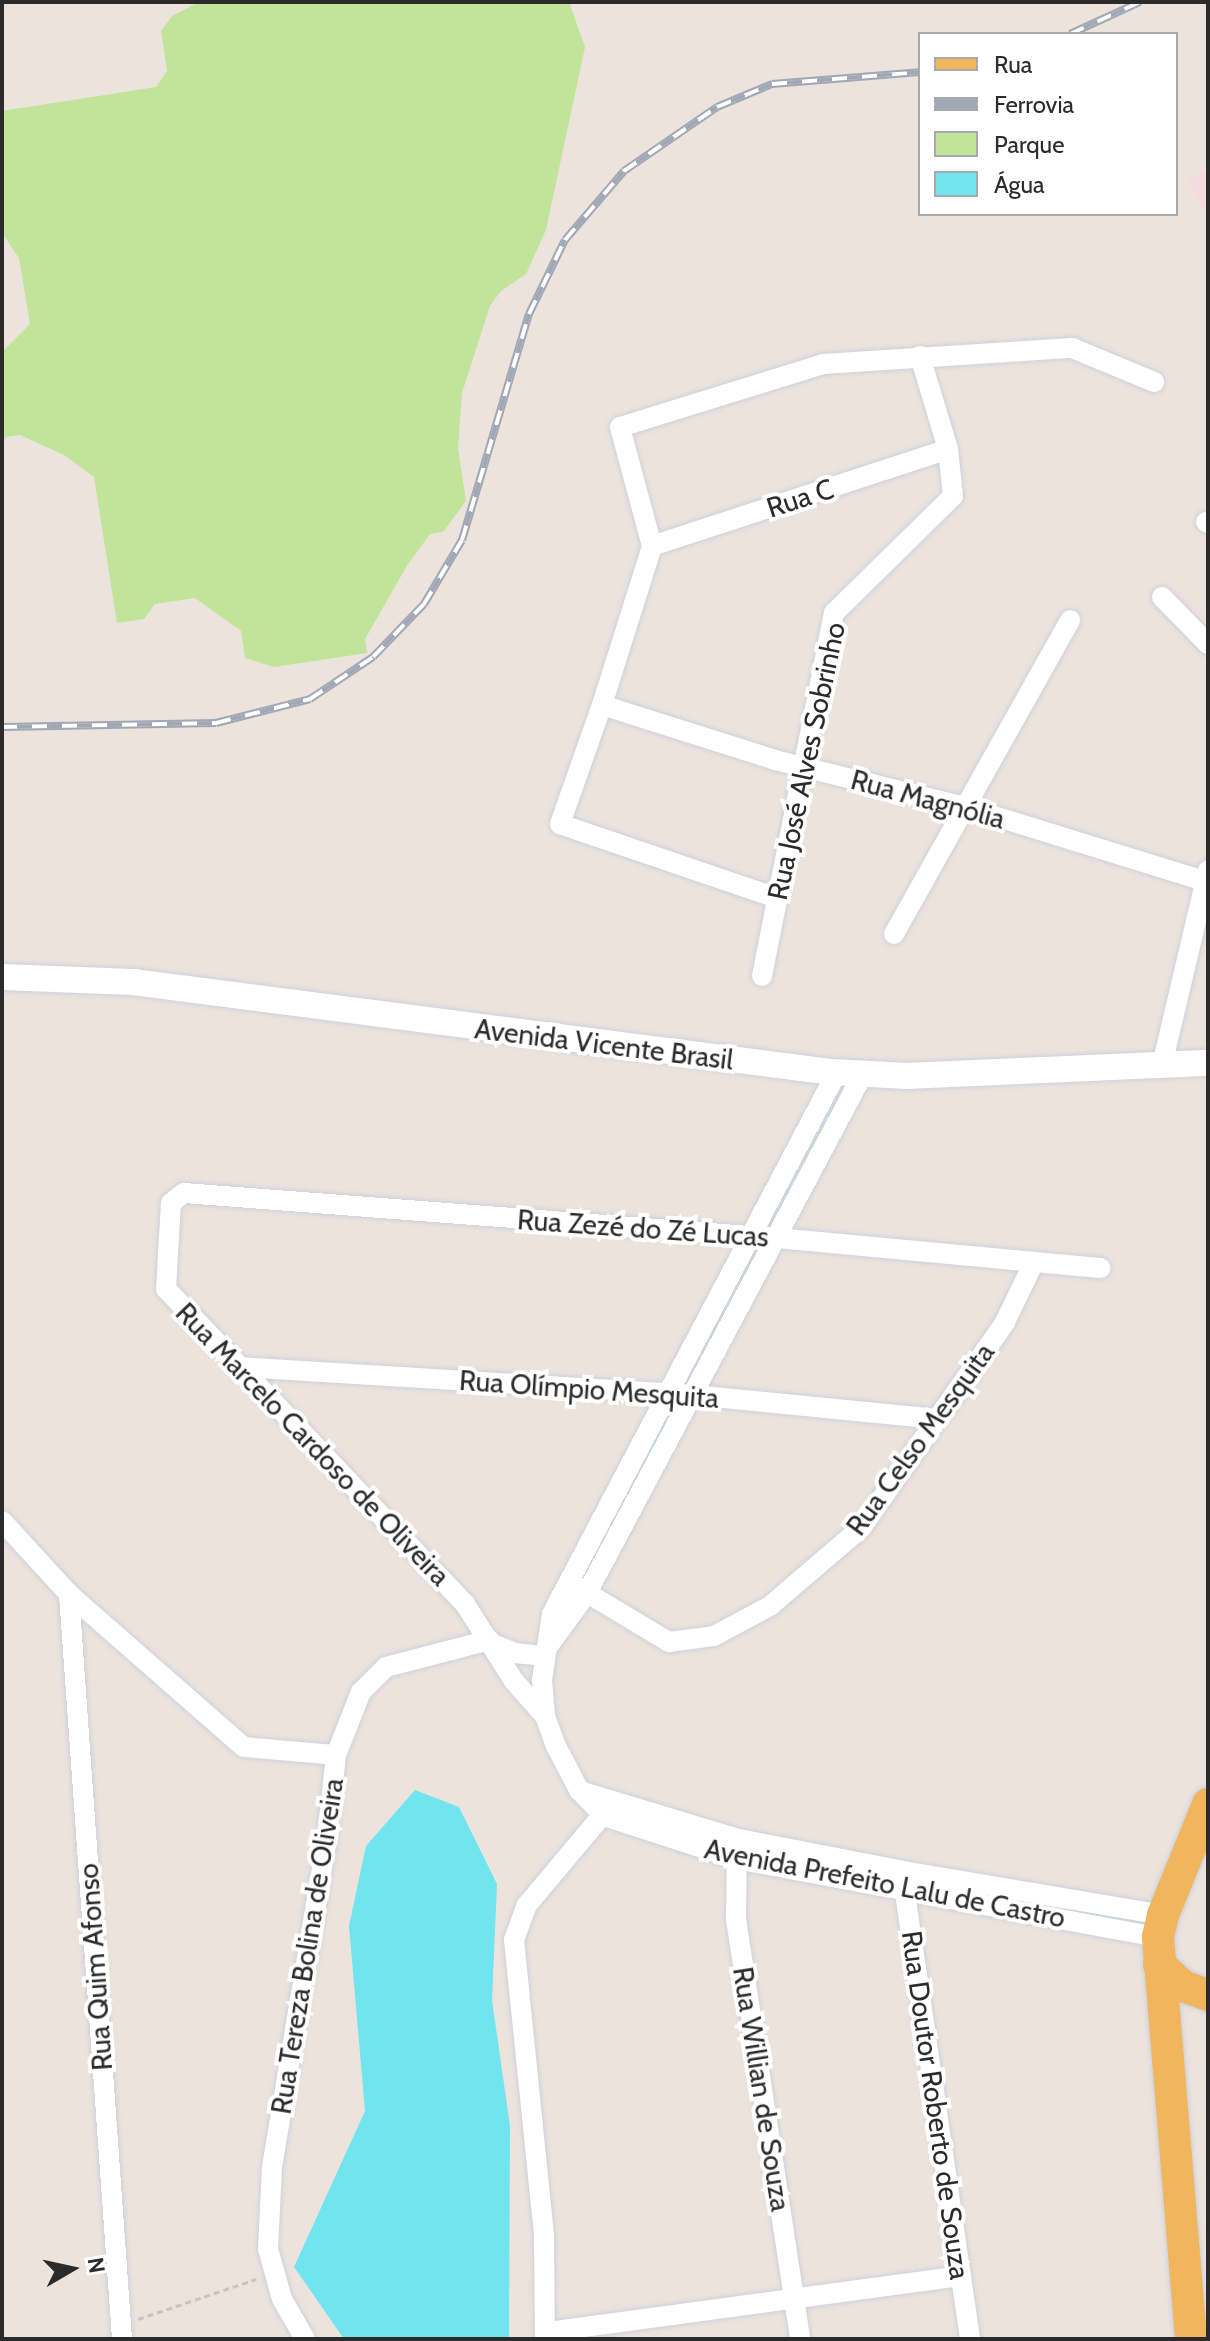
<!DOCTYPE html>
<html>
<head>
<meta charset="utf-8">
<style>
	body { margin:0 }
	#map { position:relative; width:1210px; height:2341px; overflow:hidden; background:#ede3dd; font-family:Cabin,sans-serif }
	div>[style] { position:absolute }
	.medical>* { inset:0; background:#f4dbe0 }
	.green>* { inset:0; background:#c0e49a }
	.water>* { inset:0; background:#70e4ef }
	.path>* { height:3px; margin-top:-1.5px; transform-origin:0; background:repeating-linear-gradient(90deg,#c4c4c4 0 6px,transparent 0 10px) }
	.roads { filter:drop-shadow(0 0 2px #cbd2dd) drop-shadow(0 0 2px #cbd2dd) }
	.minor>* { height:20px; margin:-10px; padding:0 10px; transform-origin:10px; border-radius:10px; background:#fff }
	.tertiary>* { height:26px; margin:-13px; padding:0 13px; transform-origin:13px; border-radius:13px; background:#fff }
	.primary>* { height:32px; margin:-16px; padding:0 16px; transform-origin:16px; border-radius:16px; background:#f1b55e }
	.rail>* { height:8px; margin-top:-4px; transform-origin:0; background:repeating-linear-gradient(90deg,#fff 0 15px,#a0a7b5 0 30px); box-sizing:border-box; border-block:2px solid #a0a7b5 }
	span { translate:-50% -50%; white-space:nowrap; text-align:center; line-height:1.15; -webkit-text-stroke:8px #fff; paint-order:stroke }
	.street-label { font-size:28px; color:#2b2b2b }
	.frame { position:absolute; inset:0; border:4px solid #2b2b2b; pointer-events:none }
	.legend { position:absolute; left:918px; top:32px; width:260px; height:184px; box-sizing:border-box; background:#fff; border:2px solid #aaa; margin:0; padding:10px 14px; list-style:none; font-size:24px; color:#2b2b2b }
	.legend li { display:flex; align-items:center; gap:16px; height:40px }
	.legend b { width:40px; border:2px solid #aaa }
	.north { position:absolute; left:32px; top:2229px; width:80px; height:80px; -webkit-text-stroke:6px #fff; paint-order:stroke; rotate:81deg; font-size:22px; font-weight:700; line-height:32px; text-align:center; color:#2b2b2b }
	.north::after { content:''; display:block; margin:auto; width:28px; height:36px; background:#2b2b2b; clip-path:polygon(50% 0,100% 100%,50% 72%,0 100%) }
</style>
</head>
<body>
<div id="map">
	<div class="medical">
		<div style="clip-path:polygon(1208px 168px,1208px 216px,1186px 180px)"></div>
	</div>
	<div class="green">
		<div style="clip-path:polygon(199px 2px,569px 2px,585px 47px,546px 230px,526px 274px,501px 291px,490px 306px,462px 393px,458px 448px,466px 501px,443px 532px,430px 534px,408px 564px,365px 639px,367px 653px,274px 667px,245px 658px,241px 631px,195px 598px,155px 604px,144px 619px,117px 623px,94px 477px,64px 455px,20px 435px,6px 437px,2px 443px,2px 352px,30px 324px,19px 258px,2px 233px,2px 111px,156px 87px,167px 71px,161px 31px,172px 16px)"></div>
	</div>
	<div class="water">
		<div style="clip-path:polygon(415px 1790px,459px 1807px,497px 1884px,492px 2000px,510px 2126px,509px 2339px,344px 2339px,294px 2267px,365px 2111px,349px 1926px,366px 1846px)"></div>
	</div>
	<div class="path">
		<div style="left:138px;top:2319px;width:125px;rotate:-18.7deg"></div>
	</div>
	<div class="roads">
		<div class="minor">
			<div style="left:1206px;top:522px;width:2px;rotate:27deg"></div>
			<div style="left:652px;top:546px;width:311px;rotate:-18.1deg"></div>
			<div style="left:1162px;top:597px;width:66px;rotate:45.6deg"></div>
			<div style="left:602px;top:705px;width:182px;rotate:17.6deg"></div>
			<div style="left:775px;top:760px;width:196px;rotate:13.9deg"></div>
			<div style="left:965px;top:807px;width:254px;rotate:17.2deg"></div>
			<div style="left:777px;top:898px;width:229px;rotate:-161.2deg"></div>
			<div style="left:560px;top:824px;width:126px;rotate:-70.6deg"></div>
			<div style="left:602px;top:705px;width:167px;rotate:-72.5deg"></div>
			<div style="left:652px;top:546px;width:123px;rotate:-105.1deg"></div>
			<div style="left:620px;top:427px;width:213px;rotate:-17.2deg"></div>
			<div style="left:823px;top:364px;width:250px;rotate:-3.7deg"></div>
			<div style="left:1072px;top:348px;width:89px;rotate:22.5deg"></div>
			<div style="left:894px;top:934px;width:360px;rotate:-60.7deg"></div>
			<div style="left:762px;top:976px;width:370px;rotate:-78.8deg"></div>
			<div style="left:834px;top:613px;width:167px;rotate:-44.5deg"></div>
			<div style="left:953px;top:496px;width:47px;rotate:-96.1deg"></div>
			<div style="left:948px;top:449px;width:97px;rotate:-106.8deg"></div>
			<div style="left:1162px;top:1065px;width:200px;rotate:-76.7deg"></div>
			<div style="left:837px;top:1072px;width:612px;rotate:117.74deg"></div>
			<div style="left:552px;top:1614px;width:67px;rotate:98.6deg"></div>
			<div style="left:542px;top:1680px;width:36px;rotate:85deg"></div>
			<div style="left:545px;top:1716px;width:32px;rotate:70deg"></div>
			<div style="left:556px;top:1746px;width:50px;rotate:62.4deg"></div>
			<div style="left:579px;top:1790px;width:36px;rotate:46deg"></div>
			<div style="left:604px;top:1816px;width:139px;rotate:18deg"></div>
			<div style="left:736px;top:1859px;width:429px;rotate:10.5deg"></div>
			<div style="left:239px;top:1367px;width:455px;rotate:3.5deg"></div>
			<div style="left:693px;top:1395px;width:246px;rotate:5.6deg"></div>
			<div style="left:2px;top:1521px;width:99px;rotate:47.5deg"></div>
			<div style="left:69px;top:1594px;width:232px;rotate:41.2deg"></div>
			<div style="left:244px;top:1747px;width:92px;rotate:5deg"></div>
			<div style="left:569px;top:1582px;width:117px;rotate:31deg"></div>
			<div style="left:669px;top:1642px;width:45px;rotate:-7.6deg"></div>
			<div style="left:714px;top:1636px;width:64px;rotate:-28.2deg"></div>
			<div style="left:770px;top:1606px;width:120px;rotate:-40.6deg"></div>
			<div style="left:861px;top:1528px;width:251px;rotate:-55deg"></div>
			<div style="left:1005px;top:1322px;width:67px;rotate:-64.2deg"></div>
			<div style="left:69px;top:1594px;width:747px;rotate:85.93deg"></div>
			<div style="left:493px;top:1644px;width:24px;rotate:22deg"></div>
			<div style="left:515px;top:1653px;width:30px;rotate:6deg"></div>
			<div style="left:546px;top:1649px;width:69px;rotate:-53.8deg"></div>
			<div style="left:587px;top:1593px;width:588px;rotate:-62deg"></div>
			<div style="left:545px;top:1716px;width:47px;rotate:-131.5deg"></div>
			<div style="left:514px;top:1681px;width:91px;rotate:-122.5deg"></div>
			<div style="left:465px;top:1604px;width:434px;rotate:-133.5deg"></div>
			<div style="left:166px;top:1289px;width:86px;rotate:-86.7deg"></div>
			<div style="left:171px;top:1203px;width:16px;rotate:-38deg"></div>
			<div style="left:184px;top:1193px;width:594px;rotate:4.35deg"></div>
			<div style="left:776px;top:1238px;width:326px;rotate:5.3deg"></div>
			<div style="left:583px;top:1792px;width:163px;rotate:16.8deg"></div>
			<div style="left:739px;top:1839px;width:167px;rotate:11deg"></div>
			<div style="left:903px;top:1871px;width:264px;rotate:9.6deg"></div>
			<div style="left:737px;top:1847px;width:72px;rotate:90.8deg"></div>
			<div style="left:736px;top:1919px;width:425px;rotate:81.3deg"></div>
			<div style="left:903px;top:1879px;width:465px;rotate:81.7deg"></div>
			<div style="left:547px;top:2332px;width:418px;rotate:-7.7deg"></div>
			<div style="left:305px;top:2339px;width:46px;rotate:-119.9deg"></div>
			<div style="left:282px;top:2299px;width:52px;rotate:-105.6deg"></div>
			<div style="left:268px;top:2249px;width:82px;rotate:-87.2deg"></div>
			<div style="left:272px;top:2167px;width:334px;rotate:-80.5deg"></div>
			<div style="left:327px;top:1838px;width:83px;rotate:-83.8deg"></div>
			<div style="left:336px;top:1755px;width:68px;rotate:-68.4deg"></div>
			<div style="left:361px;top:1692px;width:35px;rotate:-45deg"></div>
			<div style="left:386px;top:1667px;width:107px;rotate:-14.6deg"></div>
			<div style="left:545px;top:2339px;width:104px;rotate:-90.6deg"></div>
			<div style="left:544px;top:2235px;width:297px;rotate:-95.8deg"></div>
			<div style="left:514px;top:1940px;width:37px;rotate:-70deg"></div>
			<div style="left:527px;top:1905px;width:129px;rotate:-50deg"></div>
		</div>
		<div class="tertiary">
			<div style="left:2px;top:977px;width:131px;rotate:2.2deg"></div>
			<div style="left:133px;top:982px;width:705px;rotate:7.34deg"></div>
			<div style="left:832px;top:1072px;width:75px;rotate:3.1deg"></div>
			<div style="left:907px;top:1076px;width:301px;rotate:-2.5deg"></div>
		</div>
		<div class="primary">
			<div style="left:1159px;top:1964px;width:33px;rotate:43deg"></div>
			<div style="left:1183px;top:1986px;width:27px;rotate:20deg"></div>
			<div style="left:1191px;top:2339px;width:403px;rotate:-94.7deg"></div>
			<div style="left:1158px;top:1937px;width:23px;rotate:-77deg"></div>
			<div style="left:1163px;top:1915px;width:120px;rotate:-67.9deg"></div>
		</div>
	</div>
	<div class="rail">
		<div style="left:1070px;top:34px;width:77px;rotate:-24.6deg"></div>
		<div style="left:2px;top:727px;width:214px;rotate:-1.1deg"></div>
		<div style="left:216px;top:723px;width:97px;rotate:-14.3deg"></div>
		<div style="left:310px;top:699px;width:76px;rotate:-33.7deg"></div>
		<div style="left:373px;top:657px;width:74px;rotate:-46.1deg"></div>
		<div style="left:424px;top:604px;width:74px;rotate:-59.3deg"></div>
		<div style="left:462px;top:540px;width:236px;rotate:-73.5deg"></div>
		<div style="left:529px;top:314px;width:82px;rotate:-64.1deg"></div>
		<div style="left:565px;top:240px;width:91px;rotate:-49.5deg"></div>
		<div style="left:624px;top:171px;width:113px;rotate:-34.5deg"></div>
		<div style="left:717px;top:107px;width:60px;rotate:-22.7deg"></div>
		<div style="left:772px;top:84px;width:148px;rotate:-4.6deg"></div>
	</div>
	<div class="street-label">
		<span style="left:800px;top:498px;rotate:-18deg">Rua C</span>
		<span style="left:806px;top:761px;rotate:-78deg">Rua José Alves Sobrinho</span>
		<span style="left:928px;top:799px;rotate:15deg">Rua Magnólia</span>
		<span style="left:604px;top:1044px;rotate:7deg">Avenida Vicente Brasil</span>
		<span style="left:643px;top:1228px;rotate:4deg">Rua Zezé do Zé Lucas</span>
		<span style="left:589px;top:1389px;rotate:4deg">Rua Olímpio Mesquita</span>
		<span style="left:920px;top:1439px;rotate:-54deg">Rua Celso Mesquita</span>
		<span style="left:313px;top:1444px;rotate:46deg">Rua Marcelo Cardoso de Oliveira</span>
		<span style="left:885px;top:1883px;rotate:11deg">Avenida Prefeito Lalu de Castro</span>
		<span style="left:307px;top:1946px;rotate:-81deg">Rua Tereza Bolina de Oliveira</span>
		<span style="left:95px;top:1967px;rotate:-94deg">Rua Quim Afonso</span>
		<span style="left:762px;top:2089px;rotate:81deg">Rua Willian de Souza</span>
		<span style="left:936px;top:2105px;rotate:82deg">Rua Doutor Roberto de Souza</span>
	</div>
	<div class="frame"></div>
	<ul class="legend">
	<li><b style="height:10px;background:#f1b55e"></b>Rua</li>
	<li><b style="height:10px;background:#a0a7b5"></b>Ferrovia</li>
	<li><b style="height:22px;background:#c0e49a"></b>Parque</li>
	<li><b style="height:22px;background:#70e4ef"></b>Água</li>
	</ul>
	<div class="north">N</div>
</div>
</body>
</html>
